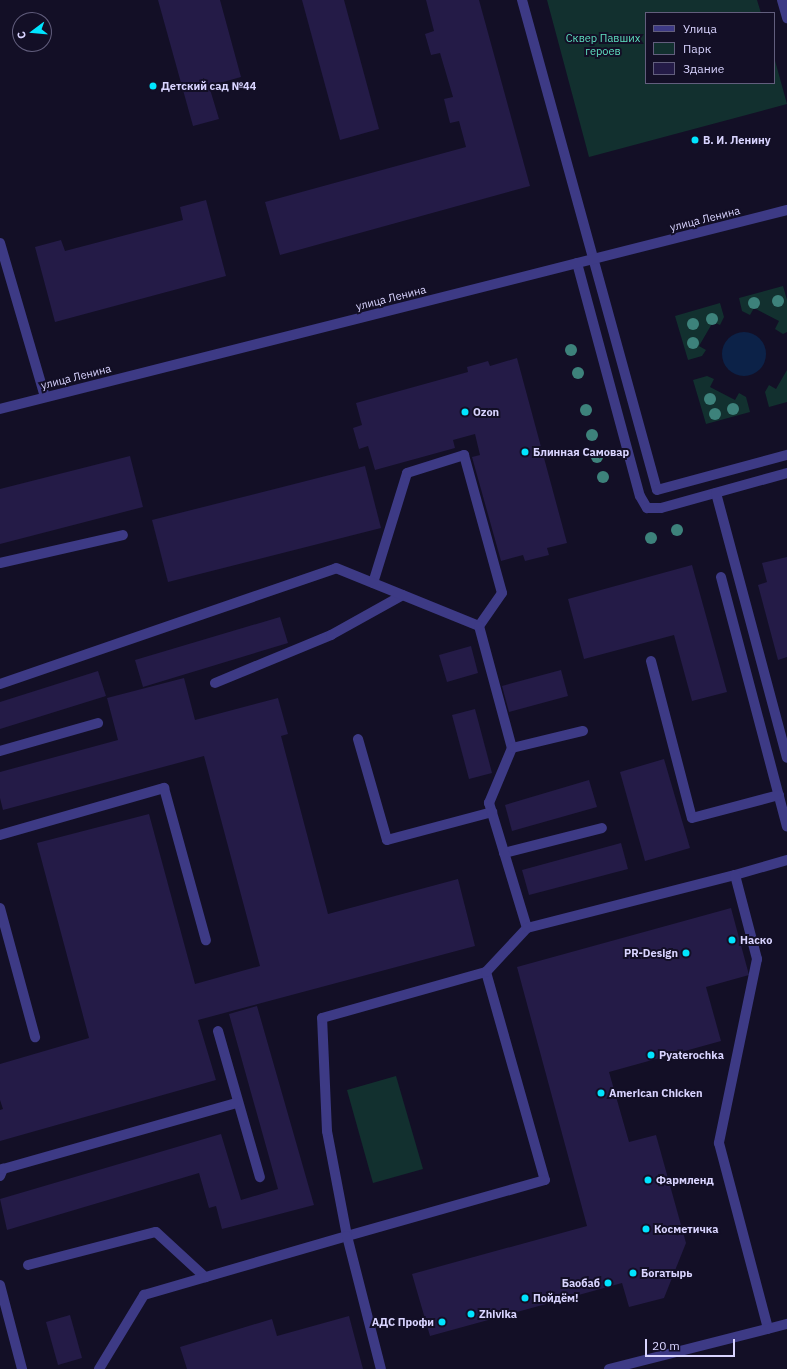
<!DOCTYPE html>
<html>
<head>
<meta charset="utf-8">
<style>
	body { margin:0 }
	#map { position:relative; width:787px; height:1369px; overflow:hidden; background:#130f26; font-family:"IBM Plex Sans",sans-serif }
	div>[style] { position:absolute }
	.green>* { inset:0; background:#12302f }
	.water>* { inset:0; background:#0c2248 }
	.round { border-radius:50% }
	.building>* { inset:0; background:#241b47 }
	.minor>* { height:10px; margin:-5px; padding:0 5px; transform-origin:5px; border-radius:5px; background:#3d3a85 }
	.trees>* { width:12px; height:12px; margin:-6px; border-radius:50%; background:#3d827b }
	.dots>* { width:11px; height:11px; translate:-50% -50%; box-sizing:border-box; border:2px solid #130f26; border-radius:50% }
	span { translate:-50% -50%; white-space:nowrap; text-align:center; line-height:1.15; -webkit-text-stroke:4px #130f26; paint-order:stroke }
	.park-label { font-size:11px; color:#5fe0c0 }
	.poi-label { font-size:11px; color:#d9d4ff; font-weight:700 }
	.left { translate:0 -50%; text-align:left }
	.right { translate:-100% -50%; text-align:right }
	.street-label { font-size:11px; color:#d9d4ff }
	.legend { position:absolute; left:645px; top:12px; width:130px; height:72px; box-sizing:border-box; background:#130f26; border:1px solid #625e7d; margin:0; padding:5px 7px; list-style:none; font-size:12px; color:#d9d4ff }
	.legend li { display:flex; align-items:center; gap:8px; height:20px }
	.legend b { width:20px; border:1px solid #625e7d }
	.north { position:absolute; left:12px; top:12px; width:40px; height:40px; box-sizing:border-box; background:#130f26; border:1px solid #625e7d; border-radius:50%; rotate:254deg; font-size:11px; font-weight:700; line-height:16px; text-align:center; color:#d9d4ff }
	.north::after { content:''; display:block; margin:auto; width:14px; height:18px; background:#00e5ff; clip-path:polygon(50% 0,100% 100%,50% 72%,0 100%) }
	.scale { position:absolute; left:645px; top:1339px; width:90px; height:18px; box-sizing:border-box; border:2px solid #d9d4ff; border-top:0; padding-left:5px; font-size:12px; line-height:14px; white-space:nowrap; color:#d9d4ff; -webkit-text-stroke:3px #130f26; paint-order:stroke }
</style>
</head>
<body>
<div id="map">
	<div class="green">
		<div style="clip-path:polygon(547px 0,757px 0,761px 13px,646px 13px,646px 83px,774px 83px,774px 57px,787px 104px,589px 157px)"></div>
		<div style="clip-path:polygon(783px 286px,787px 300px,787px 332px,783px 334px,775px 329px,779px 321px,754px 308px,750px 315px,742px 311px,739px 298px)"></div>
		<div style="clip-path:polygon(720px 303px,724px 317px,720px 325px,713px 322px,699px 346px,706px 350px,702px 356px,688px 360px,675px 316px)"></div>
		<div style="clip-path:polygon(787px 370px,787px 402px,769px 407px,765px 392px,769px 385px,776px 389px)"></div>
		<div style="clip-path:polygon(707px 376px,714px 379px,710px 387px,735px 400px,739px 393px,746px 397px,750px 412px,706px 424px,693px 380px)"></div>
		<div style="clip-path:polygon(396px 1076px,423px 1169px,373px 1183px,347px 1090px)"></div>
	</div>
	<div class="water">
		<div class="round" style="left:722px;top:332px;width:44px;height:44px"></div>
	</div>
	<div class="building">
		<div style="clip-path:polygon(158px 0,220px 0,241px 77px,209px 86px,219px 119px,193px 126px)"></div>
		<div style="clip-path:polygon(302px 0,344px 0,379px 129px,340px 140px)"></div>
		<div style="clip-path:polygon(426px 0,479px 0,530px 186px,280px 255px,265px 202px,466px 147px,459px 121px,450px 123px,444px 99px,453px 97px,440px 53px,431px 55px,425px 34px,434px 31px)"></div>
		<div style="clip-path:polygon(206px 200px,226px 276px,55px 322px,35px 247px,61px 240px,65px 251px,183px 220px,180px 207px)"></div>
		<div style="clip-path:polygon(517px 358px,567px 543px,547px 548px,549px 555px,525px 561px,523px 555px,501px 561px,472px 457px,480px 455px,475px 434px,453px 440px,455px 448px,375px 470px,368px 446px,359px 449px,353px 428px,362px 425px,356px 403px,468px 372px,467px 367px,488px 361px,490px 366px)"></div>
		<div style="clip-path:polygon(130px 456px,143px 507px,0 544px,0 489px)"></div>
		<div style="clip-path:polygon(365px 466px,381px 528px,168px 582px,152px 520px)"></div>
		<div style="clip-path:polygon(787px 557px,787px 657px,778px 660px,758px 585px,767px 582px,762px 563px)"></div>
		<div style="clip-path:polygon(692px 565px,727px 692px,692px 701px,674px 635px,584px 659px,568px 599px)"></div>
		<div style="clip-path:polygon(280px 617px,288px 643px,143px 687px,135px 660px)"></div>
		<div style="clip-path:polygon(471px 646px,478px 673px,447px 682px,439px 655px)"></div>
		<div style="clip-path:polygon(561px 670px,568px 696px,509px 712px,502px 686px)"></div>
		<div style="clip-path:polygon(98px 671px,106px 696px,0 729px,0 702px)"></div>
		<div style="clip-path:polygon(184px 678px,195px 720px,278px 698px,288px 734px,281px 736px,328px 914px,458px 879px,475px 946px,198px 1020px,216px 1080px,0 1141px,0 1110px,3px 1109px,0 1100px,0 1064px,89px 1038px,37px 843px,149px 814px,195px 984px,260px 966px,204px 756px,3px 810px,0 798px,0 772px,118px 740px,107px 698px)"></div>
		<div style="clip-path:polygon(475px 709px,492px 773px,469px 779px,452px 715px)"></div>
		<div style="clip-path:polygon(664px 759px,690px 848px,645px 861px,620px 772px)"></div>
		<div style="clip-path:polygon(589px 780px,597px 807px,512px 831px,505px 805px)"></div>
		<div style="clip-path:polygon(621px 843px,628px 869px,529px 895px,522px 870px)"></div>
		<div style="clip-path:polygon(731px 908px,749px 975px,706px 987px,721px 1041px,609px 1072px,629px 1142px,656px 1135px,686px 1243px,664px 1298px,629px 1307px,622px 1283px,430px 1336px,412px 1274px,587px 1226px,517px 967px)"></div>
		<div style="clip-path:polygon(257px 1006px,314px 1205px,222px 1229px,216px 1206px,209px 1208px,199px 1173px,7px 1230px,0 1199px,221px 1134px,241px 1200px,278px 1189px,229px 1014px)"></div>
		<div style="clip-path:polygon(70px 1315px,82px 1358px,58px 1365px,46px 1322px)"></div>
		<div style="clip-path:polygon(349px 1316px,363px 1369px,187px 1369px,180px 1347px,272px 1319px,277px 1336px)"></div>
	</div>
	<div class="minor">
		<div style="left:522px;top:0;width:508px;rotate:74.6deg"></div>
		<div style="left:657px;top:490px;width:135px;rotate:-15.1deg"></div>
		<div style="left:782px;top:0;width:19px;rotate:74deg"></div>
		<div style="left:0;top:243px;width:160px;rotate:73.7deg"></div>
		<div style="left:577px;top:263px;width:241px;rotate:74.9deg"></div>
		<div style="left:640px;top:496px;width:14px;rotate:60deg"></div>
		<div style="left:647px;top:508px;width:14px"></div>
		<div style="left:661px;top:508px;width:131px;rotate:-15.5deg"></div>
		<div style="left:0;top:409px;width:812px;rotate:-14.19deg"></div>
		<div style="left:716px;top:493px;width:274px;rotate:75deg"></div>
		<div style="left:0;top:563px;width:126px;rotate:-12.8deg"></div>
		<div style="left:721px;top:577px;width:258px;rotate:75.2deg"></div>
		<div style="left:373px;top:583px;width:115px;rotate:-72.8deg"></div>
		<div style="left:407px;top:473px;width:60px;rotate:-17.5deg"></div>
		<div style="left:464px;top:455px;width:143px;rotate:74.6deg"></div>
		<div style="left:502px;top:593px;width:40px;rotate:124.9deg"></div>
		<div style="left:651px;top:661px;width:162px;rotate:75.4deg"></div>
		<div style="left:692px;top:818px;width:90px;rotate:-14.8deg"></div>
		<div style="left:215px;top:683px;width:126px;rotate:-22.5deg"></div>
		<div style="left:331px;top:635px;width:82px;rotate:-29.1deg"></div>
		<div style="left:0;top:684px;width:355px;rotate:-19deg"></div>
		<div style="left:336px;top:568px;width:154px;rotate:22.1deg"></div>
		<div style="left:479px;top:626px;width:126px;rotate:74.9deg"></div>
		<div style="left:358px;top:739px;width:105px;rotate:74deg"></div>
		<div style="left:387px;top:840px;width:109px;rotate:-14.9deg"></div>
		<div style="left:0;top:751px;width:102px;rotate:-15.9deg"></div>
		<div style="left:0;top:835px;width:171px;rotate:-16deg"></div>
		<div style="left:164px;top:788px;width:158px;rotate:74.6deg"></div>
		<div style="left:504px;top:853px;width:101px;rotate:-14.3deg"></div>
		<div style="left:735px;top:875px;width:54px;rotate:-16.1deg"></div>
		<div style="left:0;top:908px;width:134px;rotate:74.8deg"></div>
		<div style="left:527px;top:928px;width:131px;rotate:-106.9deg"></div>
		<div style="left:489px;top:803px;width:60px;rotate:-67.3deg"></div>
		<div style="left:512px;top:748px;width:73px;rotate:-13.5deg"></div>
		<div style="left:486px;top:972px;width:216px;rotate:74.2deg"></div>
		<div style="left:545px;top:1180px;width:206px;rotate:164.2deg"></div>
		<div style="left:347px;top:1236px;width:107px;rotate:-100.8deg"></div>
		<div style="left:327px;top:1131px;width:113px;rotate:-92.5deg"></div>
		<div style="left:322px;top:1018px;width:170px;rotate:-15.7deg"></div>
		<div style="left:486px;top:972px;width:60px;rotate:-47deg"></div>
		<div style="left:527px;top:928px;width:215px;rotate:-14.3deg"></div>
		<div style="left:735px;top:875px;width:87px;rotate:75.3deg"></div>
		<div style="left:757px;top:959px;width:188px;rotate:101.7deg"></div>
		<div style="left:719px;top:1143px;width:192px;rotate:75.2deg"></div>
		<div style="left:218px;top:1031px;width:152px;rotate:74deg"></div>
		<div style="left:0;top:1176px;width:8px;rotate:-67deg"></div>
		<div style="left:3px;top:1169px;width:243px;rotate:-15.8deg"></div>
		<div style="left:28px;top:1265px;width:132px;rotate:-14.5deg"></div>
		<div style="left:156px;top:1232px;width:67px;rotate:42.6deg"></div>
		<div style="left:0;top:1285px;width:87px;rotate:75.3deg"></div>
		<div style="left:99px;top:1369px;width:87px;rotate:-58.7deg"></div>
		<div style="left:144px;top:1295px;width:211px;rotate:-16.2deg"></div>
		<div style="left:347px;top:1236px;width:137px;rotate:75.7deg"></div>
		<div style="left:609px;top:1369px;width:184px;rotate:-14.2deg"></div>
	</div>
	<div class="trees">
		<div style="left:778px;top:301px"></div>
		<div style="left:754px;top:303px"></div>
		<div style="left:712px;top:319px"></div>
		<div style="left:693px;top:324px"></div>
		<div style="left:693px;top:343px"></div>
		<div style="left:571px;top:350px"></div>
		<div style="left:578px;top:373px"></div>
		<div style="left:710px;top:399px"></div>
		<div style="left:733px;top:409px"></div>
		<div style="left:586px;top:410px"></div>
		<div style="left:715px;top:414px"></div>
		<div style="left:592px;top:435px"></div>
		<div style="left:597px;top:457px"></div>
		<div style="left:603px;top:477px"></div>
		<div style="left:677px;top:530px"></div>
		<div style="left:651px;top:538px"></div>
	</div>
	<div class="dots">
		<div style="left:153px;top:86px;background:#00e5ff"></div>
		<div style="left:695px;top:140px;background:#00e5ff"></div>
		<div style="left:465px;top:412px;background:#00e5ff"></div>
		<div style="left:525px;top:452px;background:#00e5ff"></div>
		<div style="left:732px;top:940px;background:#00e5ff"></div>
		<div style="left:686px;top:953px;background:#00e5ff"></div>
		<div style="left:651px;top:1055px;background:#00e5ff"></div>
		<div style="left:601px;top:1093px;background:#00e5ff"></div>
		<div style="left:648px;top:1180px;background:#00e5ff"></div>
		<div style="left:646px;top:1229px;background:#00e5ff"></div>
		<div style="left:633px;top:1273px;background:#00e5ff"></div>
		<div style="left:608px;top:1283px;background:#00e5ff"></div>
		<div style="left:525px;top:1298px;background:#00e5ff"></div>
		<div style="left:471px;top:1314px;background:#00e5ff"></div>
		<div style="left:442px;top:1322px;background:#00e5ff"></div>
	</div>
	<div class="park-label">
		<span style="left:603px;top:45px">Сквер Павших<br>героев</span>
	</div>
	<div class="poi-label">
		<span class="left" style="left:161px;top:86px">Детский сад №44</span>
		<span class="left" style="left:703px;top:140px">В. И. Ленину</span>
		<span class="left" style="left:473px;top:412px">Ozon</span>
		<span class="left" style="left:533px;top:452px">Блинная Самовар</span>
		<span class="left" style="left:740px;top:940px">Наско</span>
		<span class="right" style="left:678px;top:953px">PR-Design</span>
		<span class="left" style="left:659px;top:1055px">Pyaterochka</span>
		<span class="left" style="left:609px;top:1093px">American Chicken</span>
		<span class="left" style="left:656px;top:1180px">Фармленд</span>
		<span class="left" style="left:654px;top:1229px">Косметичка</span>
		<span class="left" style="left:641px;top:1273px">Богатырь</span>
		<span class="right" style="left:600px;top:1283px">Баобаб</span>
		<span class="left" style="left:533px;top:1298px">Пойдём!</span>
		<span class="left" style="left:479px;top:1314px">Zhivika</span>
		<span class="right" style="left:434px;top:1322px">АДС Профи</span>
	</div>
	<div class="street-label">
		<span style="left:705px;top:219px;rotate:-14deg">улица Ленина</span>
		<span style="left:391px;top:298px;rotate:-14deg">улица Ленина</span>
		<span style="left:76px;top:377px;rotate:-14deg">улица Ленина</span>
	</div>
	<ul class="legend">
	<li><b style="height:5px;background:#3d3a85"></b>Улица</li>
	<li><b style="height:11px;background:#12302f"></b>Парк</li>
	<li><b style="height:11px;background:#241b47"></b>Здание</li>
	</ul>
	<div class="north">С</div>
	<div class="scale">20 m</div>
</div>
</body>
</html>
